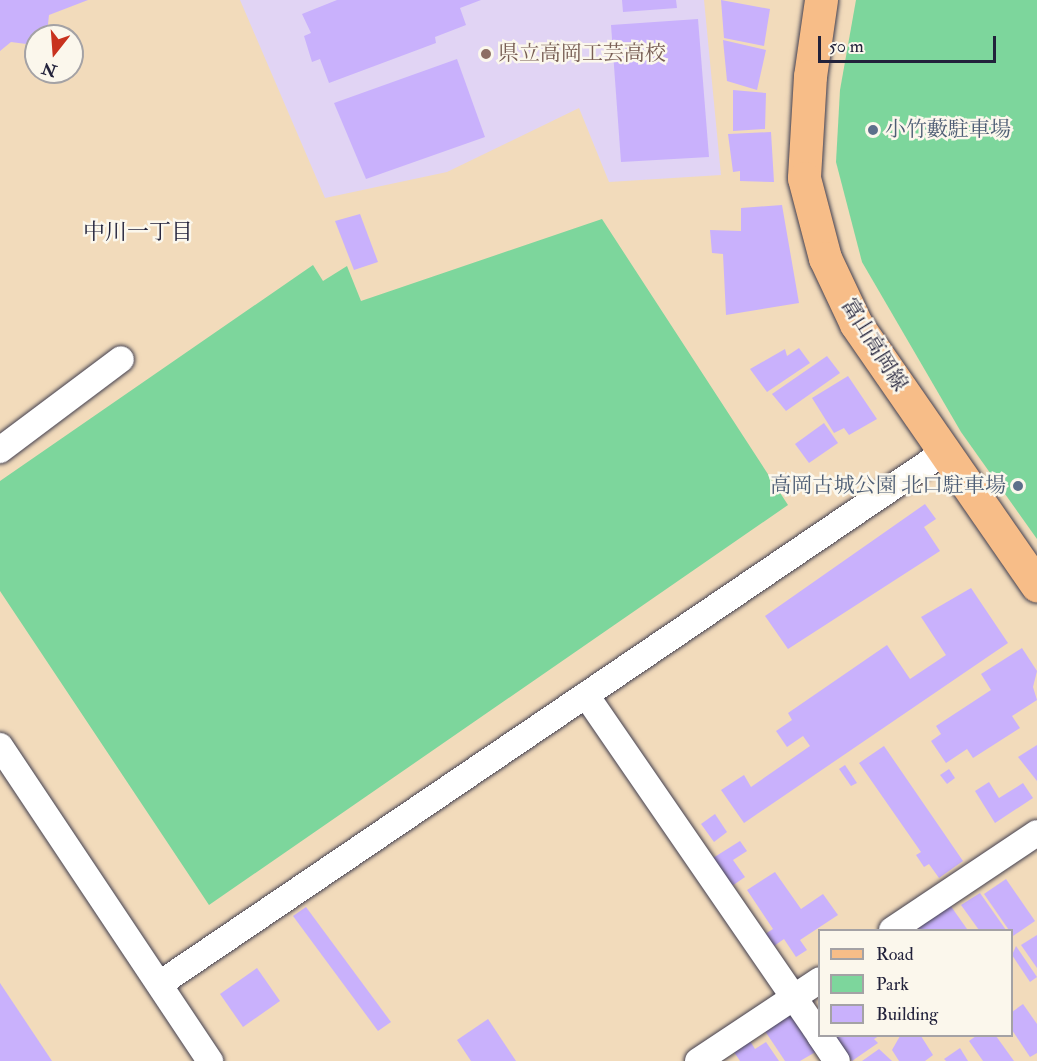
<!DOCTYPE html>
<html>
<head>
<meta charset="utf-8">
<style>
	body { margin:0 }
	#map { position:relative; width:1037px; height:1061px; overflow:hidden; background:#f2dbbb; font-family:"IM FELL Double Pica","Noto Serif JP",serif }
	div>[style] { position:absolute }
	.built>* { inset:0; background:#e1d4f4 }
	.green>* { inset:0; background:#7dd69c }
	.building>* { inset:0; background:#c9b1fc }
	.roads { filter:drop-shadow(0 0 2px #413e4e) drop-shadow(0 0 2px #413e4e) }
	.minor>* { height:26px; margin:-13px; padding:0 13px; transform-origin:13px; border-radius:13px; background:#fff }
	.major>* { height:33px; margin:-16.5px; padding:0 16.5px; transform-origin:16.5px; border-radius:16.5px; background:#f7bd88 }
	.dots>* { width:16px; height:16px; translate:-50% -50%; box-sizing:border-box; border:3px solid #fbf7ec; border-radius:50% }
	span { translate:-50% -50%; white-space:nowrap; text-align:center; line-height:1.15; -webkit-text-stroke:5px #fbf7ec; paint-order:stroke }
	.education-label { font-size:21px; color:#785e54 }
	.left { translate:0 -50%; text-align:left }
	.service-label { font-size:21px; color:#4e5e75 }
	.right { translate:-100% -50%; text-align:right }
	.street-label { font-size:21px; color:#22223b }
	.neighbourhood-label { font-size:22px; color:#22223b }
	.legend { position:absolute; left:818px; top:929px; width:195px; height:108px; box-sizing:border-box; background:#fbf7ec; border:2px solid #a4a2a5; margin:0; padding:8px 10px; list-style:none; font-size:18px; color:#22223b }
	.legend li { display:flex; align-items:center; gap:12px; height:30px }
	.legend b { width:30px; border:2px solid #a4a2a5 }
	.north { position:absolute; left:24px; top:24px; width:60px; height:60px; box-sizing:border-box; background:#fbf7ec; border:2px solid #a4a2a5; border-radius:50%; rotate:197deg; font-size:16px; font-weight:700; line-height:24px; text-align:center; color:#22223b }
	.north::after { content:''; display:block; margin:auto; width:21px; height:27px; background:#c8321e; clip-path:polygon(50% 0,100% 100%,50% 72%,0 100%) }
	.scale { position:absolute; left:818px; top:36px; width:178px; height:27px; box-sizing:border-box; border:3px solid #22223b; border-top:0; padding-left:8px; font-size:18px; line-height:21px; white-space:nowrap; color:#22223b; -webkit-text-stroke:4px #fbf7ec; paint-order:stroke }
</style>
</head>
<body>
<div id="map">
	<div class="built">
		<div style="clip-path:polygon(240px 0,704px 0,721px 175px,609px 182px,579px 108px,447px 172px,325px 198px)"></div>
	</div>
	<div class="green">
		<div style="clip-path:polygon(856px 0,1037px 0,1037px 539px,961px 432px,862px 262px,836px 162px,840px 90px)"></div>
		<div style="clip-path:polygon(602px 219px,788px 505px,209px 905px,0 591px,0 481px,313px 265px,323px 281px,347px 266px,361px 301px)"></div>
	</div>
	<div class="building">
		<div style="clip-path:polygon(0 0,88px 0,49px 15px,47px 33px,36px 36px,34px 45px,11px 42px,0 51px)"></div>
		<div style="clip-path:polygon(337px 0,481px 0,460px 8px,466px 25px,435px 37px,436px 43px,329px 83px,320px 59px,312px 62px,304px 36px,311px 33px,302px 14px)"></div>
		<div style="clip-path:polygon(622px 0,676px 0,677px 8px,623px 12px)"></div>
		<div style="clip-path:polygon(721px 0,770px 9px,764px 46px,724px 38px)"></div>
		<div style="clip-path:polygon(698px 19px,709px 157px,621px 162px,611px 25px)"></div>
		<div style="clip-path:polygon(723px 40px,766px 50px,757px 90px,727px 81px)"></div>
		<div style="clip-path:polygon(457px 59px,485px 137px,366px 179px,334px 103px)"></div>
		<div style="clip-path:polygon(733px 90px,766px 93px,765px 129px,733px 131px)"></div>
		<div style="clip-path:polygon(771px 132px,774px 182px,740px 181px,740px 171px,733px 172px,728px 134px)"></div>
		<div style="clip-path:polygon(782px 205px,799px 303px,726px 315px,723px 254px,712px 253px,710px 230px,741px 231px,741px 208px)"></div>
		<div style="clip-path:polygon(360px 214px,378px 262px,354px 270px,335px 221px)"></div>
		<div style="clip-path:polygon(799px 348px,810px 363px,767px 392px,750px 369px,785px 349px,787px 356px)"></div>
		<div style="clip-path:polygon(827px 356px,840px 373px,786px 411px,772px 394px)"></div>
		<div style="clip-path:polygon(848px 376px,877px 419px,849px 435px,844px 428px,834px 433px,812px 398px)"></div>
		<div style="clip-path:polygon(824px 423px,838px 443px,809px 463px,795px 444px)"></div>
		<div style="clip-path:polygon(925px 504px,936px 519px,924px 527px,940px 551px,788px 649px,765px 616px)"></div>
		<div style="clip-path:polygon(971px 588px,1008px 643px,744px 823px,721px 790px,744px 775px,751px 787px,810px 746px,803px 736px,787px 747px,776px 731px,792px 720px,788px 713px,887px 645px,910px 679px,946px 655px,921px 617px)"></div>
		<div style="clip-path:polygon(1022px 648px,1037px 671px,1033px 687px,1037px 700px,1012px 716px,1020px 728px,973px 758px,967px 749px,946px 763px,931px 741px,941px 734px,936px 726px,991px 690px,981px 674px)"></div>
		<div style="clip-path:polygon(1037px 745px,1037px 781px,1018px 757px)"></div>
		<div style="clip-path:polygon(884px 746px,963px 861px,939px 878px,929px 864px,924px 867px,916px 855px,921px 852px,859px 763px)"></div>
		<div style="clip-path:polygon(845px 765px,857px 783px,851px 786px,839px 769px)"></div>
		<div style="clip-path:polygon(949px 769px,955px 778px,947px 784px,940px 775px)"></div>
		<div style="clip-path:polygon(989px 782px,999px 798px,1023px 783px,1033px 798px,995px 823px,975px 791px)"></div>
		<div style="clip-path:polygon(715px 814px,727px 832px,714px 842px,701px 824px)"></div>
		<div style="clip-path:polygon(740px 841px,747px 851px,733px 860px,745px 877px,732px 886px,713px 858px)"></div>
		<div style="clip-path:polygon(775px 872px,801px 909px,823px 894px,838px 915px,800px 940px,807px 950px,796px 957px,784px 939px,774px 946px,765px 934px,773px 929px,747px 890px)"></div>
		<div style="clip-path:polygon(1006px 879px,1035px 921px,1013px 936px,984px 894px)"></div>
		<div style="clip-path:polygon(980px 893px,1006px 930px,979px 930px,961px 905px)"></div>
		<div style="clip-path:polygon(950px 905px,967px 929px,920px 930px,918px 928px)"></div>
		<div style="clip-path:polygon(306px 907px,391px 1022px,378px 1031px,293px 916px)"></div>
		<div style="clip-path:polygon(1037px 935px,1037px 968px,1021px 945px)"></div>
		<div style="clip-path:polygon(1016px 946px,1037px 977px,1030px 982px,1012px 955px)"></div>
		<div style="clip-path:polygon(257px 968px,280px 1001px,243px 1027px,220px 994px)"></div>
		<div style="clip-path:polygon(0 983px,52px 1061px,0 1061px)"></div>
		<div style="clip-path:polygon(1023px 1004px,1037px 1024px,1037px 1053px,1030px 1057px,1012px 1030px,1012px 1012px)"></div>
		<div style="clip-path:polygon(794px 1012px,819px 1050px,800px 1061px,785px 1061px,765px 1031px)"></div>
		<div style="clip-path:polygon(488px 1019px,516px 1061px,471px 1061px,457px 1040px)"></div>
		<div style="clip-path:polygon(839px 1036px,879px 1036px,874px 1039px,878px 1043px,852px 1061px,835px 1039px)"></div>
		<div style="clip-path:polygon(900px 1036px,921px 1036px,933px 1055px,925px 1061px,899px 1061px,892px 1050px)"></div>
		<div style="clip-path:polygon(976px 1036px,996px 1036px,1014px 1061px,983px 1061px,969px 1041px)"></div>
		<div style="clip-path:polygon(750px 1041px,755px 1049px,766px 1042px,779px 1061px,740px 1061px,734px 1052px)"></div>
		<div style="clip-path:polygon(960px 1048px,968px 1061px,946px 1061px,944px 1059px)"></div>
		<div style="clip-path:polygon(879px 1049px,892px 1061px,862px 1061px)"></div>
	</div>
	<div class="roads">
		<div class="minor">
			<div style="left:0;top:450px;width:151px;rotate:-36.9deg"></div>
			<div style="left:586px;top:695px;width:413px;rotate:55.5deg"></div>
			<div style="left:0;top:746px;width:379px;rotate:56.3deg"></div>
			<div style="left:892px;top:930px;width:174px;rotate:-33.8deg"></div>
			<div style="left:161px;top:983px;width:945px;rotate:-34.13deg"></div>
			<div style="left:820px;top:1036px;width:30px;rotate:56deg"></div>
			<div style="left:698px;top:1061px;width:146px;rotate:-33.6deg"></div>
		</div>
		<div class="major">
			<div style="left:821px;top:0;width:77px;rotate:98.2deg"></div>
			<div style="left:810px;top:76px;width:102px;rotate:93.4deg"></div>
			<div style="left:804px;top:178px;width:83px;rotate:75.3deg"></div>
			<div style="left:825px;top:258px;width:73px;rotate:64.8deg"></div>
			<div style="left:856px;top:324px;width:318px;rotate:55.3deg"></div>
		</div>
	</div>
	<div class="dots">
		<div style="left:486px;top:54px;background:#8d6e63"></div>
		<div style="left:873px;top:130px;background:#5c6f8a"></div>
		<div style="left:1018px;top:486px;background:#5c6f8a"></div>
	</div>
	<div class="education-label">
		<span class="left" style="left:498px;top:54px">県立高岡工芸高校</span>
	</div>
	<div class="service-label">
		<span class="left" style="left:885px;top:130px">小竹藪駐車場</span>
		<span class="right" style="left:1006px;top:486px">高岡古城公園 北口駐車場</span>
	</div>
	<div class="street-label">
		<span style="left:874px;top:345px;rotate:58deg">富山高岡線</span>
	</div>
	<div class="neighbourhood-label">
		<span style="left:138px;top:233px">中川一丁目</span>
	</div>
	<ul class="legend">
	<li><b style="height:8px;background:#f7bd88"></b>Road</li>
	<li><b style="height:16px;background:#7dd69c"></b>Park</li>
	<li><b style="height:16px;background:#c9b1fc"></b>Building</li>
	</ul>
	<div class="north">N</div>
	<div class="scale">50 m</div>
</div>
</body>
</html>
